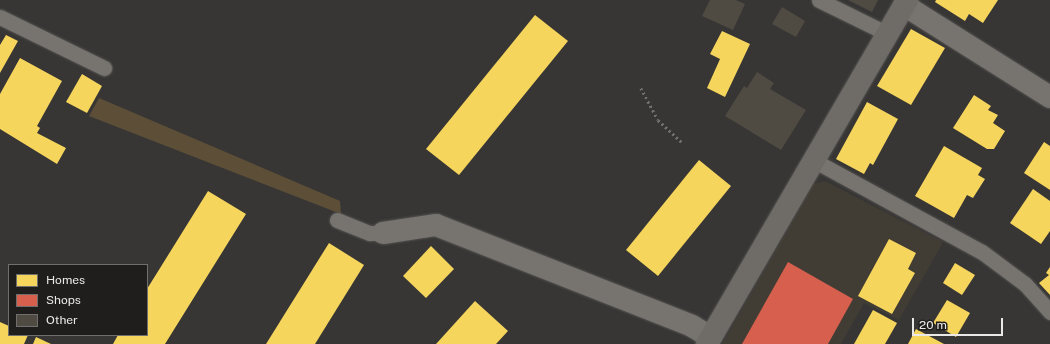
<!DOCTYPE html>
<html>
<head>
<meta charset="utf-8">
<style>
	body { margin:0 }
	#map { position:relative; width:1050px; height:344px; overflow:hidden; background:#373635; font-family:"Public Sans",sans-serif }
	div>[style] { position:absolute }
	.built>* { inset:0; background:#413d35 }
	.green>* { inset:0; background:#5d4f37 }
	.homes>* { inset:0; background:#f6d55c }
	.shops>* { inset:0; background:#d6604d }
	.building>* { inset:0; background:#4f4a42 }
	.path>* { height:2.5px; margin-top:-1.25px; transform-origin:0; background:repeating-linear-gradient(90deg,#73716c 0 2px,transparent 0 5px) }
	.roads { filter:drop-shadow(0 0 1px #545351) drop-shadow(0 0 1px #545351) }
	.lane>* { height:15px; margin:-7.5px; padding:0 7.5px; transform-origin:7.5px; border-radius:7.5px; background:#77736e }
	.street>* { height:22px; margin:-11px; padding:0 11px; transform-origin:11px; border-radius:11px; background:#77736e }
	.secondary>* { height:22px; margin:-11px; padding:0 11px; transform-origin:11px; border-radius:11px; background:#6f6c67 }
	span { translate:-50% -50%; white-space:nowrap; text-align:center; line-height:1.15; -webkit-text-stroke:4px #1f1e1d; paint-order:stroke }
	.legend { position:absolute; left:8px; top:264px; width:140px; height:72px; box-sizing:border-box; background:#1f1e1d; border:1px solid #706f6e; margin:0; padding:5px 7px; list-style:none; font-size:12px; color:#eae9e7 }
	.legend li { display:flex; align-items:center; gap:8px; height:20px }
	.legend b { width:20px; border:1px solid #706f6e }
	.scale { position:absolute; left:912px; top:318px; width:91px; height:18px; box-sizing:border-box; border:2px solid #eae9e7; border-top:0; padding-left:5px; font-size:12px; line-height:14px; white-space:nowrap; color:#eae9e7; -webkit-text-stroke:3px #1f1e1d; paint-order:stroke }
</style>
</head>
<body>
<div id="map">
	<div class="built">
		<div style="clip-path:polygon(825px 181px,943px 242px,899px 320px,864px 303px,841px 344px,722px 344px,814px 184px)"></div>
	</div>
	<div class="green">
		<div style="clip-path:polygon(99px 98px,340px 201px,341px 214px,89px 116px)"></div>
	</div>
	<div class="homes">
		<div style="clip-path:polygon(936px 0,998px 0,983px 23px,969px 14px,965px 21px,935px 2px)"></div>
		<div style="clip-path:polygon(535px 15px,568px 41px,459px 175px,426px 149px)"></div>
		<div style="clip-path:polygon(911px 29px,945px 48px,911px 105px,877px 86px)"></div>
		<div style="clip-path:polygon(722px 31px,750px 44px,725px 97px,707px 88px,720px 59px,710px 54px)"></div>
		<div style="clip-path:polygon(6px 35px,18px 41px,0 73px,0 45px)"></div>
		<div style="clip-path:polygon(20px 58px,62px 81px,37px 126px,40px 128px,37px 133px,66px 148px,57px 164px,0 129px,0 94px)"></div>
		<div style="clip-path:polygon(82px 74px,102px 86px,87px 113px,66px 102px)"></div>
		<div style="clip-path:polygon(974px 95px,991px 106px,988px 110px,998px 115px,993px 123px,1005px 131px,994px 149px,987px 149px,953px 128px)"></div>
		<div style="clip-path:polygon(867px 102px,898px 119px,873px 165px,870px 163px,864px 174px,836px 159px)"></div>
		<div style="clip-path:polygon(1044px 142px,1050px 146px,1050px 190px,1024px 173px)"></div>
		<div style="clip-path:polygon(944px 146px,982px 168px,978px 175px,985px 179px,973px 198px,967px 195px,954px 218px,915px 196px)"></div>
		<div style="clip-path:polygon(699px 160px,731px 186px,658px 276px,626px 250px)"></div>
		<div style="clip-path:polygon(1033px 189px,1050px 201px,1050px 231px,1041px 244px,1010px 223px)"></div>
		<div style="clip-path:polygon(208px 191px,246px 214px,165px 344px,113px 344px,118px 335px,147px 335px,147px 289px)"></div>
		<div style="clip-path:polygon(889px 239px,916px 253px,908px 269px,915px 273px,892px 314px,858px 296px)"></div>
		<div style="clip-path:polygon(329px 243px,364px 265px,315px 344px,266px 344px)"></div>
		<div style="clip-path:polygon(431px 246px,454px 269px,426px 298px,403px 276px)"></div>
		<div style="clip-path:polygon(955px 263px,975px 275px,962px 295px,943px 283px)"></div>
		<div style="clip-path:polygon(1050px 267px,1050px 295px,1039px 283px,1049px 275px,1046px 273px)"></div>
		<div style="clip-path:polygon(947px 300px,970px 313px,956px 337px,933px 323px)"></div>
		<div style="clip-path:polygon(475px 301px,508px 331px,496px 344px,436px 344px)"></div>
		<div style="clip-path:polygon(873px 310px,897px 323px,885px 344px,854px 344px)"></div>
		<div style="clip-path:polygon(0 322px,9px 326px,9px 335px,28px 335px,24px 344px,0 344px)"></div>
		<div style="clip-path:polygon(916px 329px,944px 344px,908px 344px)"></div>
		<div style="clip-path:polygon(36px 337px,51px 344px,33px 344px)"></div>
	</div>
	<div class="shops">
		<div style="clip-path:polygon(788px 262px,853px 299px,828px 344px,742px 344px)"></div>
	</div>
	<div class="building">
		<div style="clip-path:polygon(710px 0,736px 0,745px 4px,733px 30px,702px 16px)"></div>
		<div style="clip-path:polygon(848px 0,878px 0,872px 12px)"></div>
		<div style="clip-path:polygon(782px 7px,805px 21px,796px 37px,772px 24px)"></div>
		<div style="clip-path:polygon(757px 72px,774px 83px,770px 89px,806px 110px,781px 150px,725px 116px,744px 86px,747px 88px)"></div>
	</div>
	<div class="path">
		<div style="left:641px;top:88px;width:36px;rotate:62deg"></div>
		<div style="left:658px;top:120px;width:33px;rotate:43deg"></div>
	</div>
	<div class="roads">
		<div class="lane">
			<div style="left:819px;top:0;width:75px;rotate:26.2deg"></div>
			<div style="left:0;top:17px;width:116px;rotate:26.1deg"></div>
			<div style="left:813px;top:160px;width:192px;rotate:28.6deg"></div>
			<div style="left:982px;top:252px;width:54px;rotate:36.7deg"></div>
			<div style="left:1025px;top:284px;width:38px;rotate:48deg"></div>
			<div style="left:337px;top:220px;width:35px;rotate:22deg"></div>
			<div style="left:370px;top:233px;width:13px"></div>
		</div>
		<div class="street">
			<div style="left:904px;top:5px;width:173px;rotate:32.2deg"></div>
			<div style="left:383px;top:233px;width:54px;rotate:-8.6deg"></div>
			<div style="left:436px;top:225px;width:275px;rotate:21.5deg"></div>
			<div style="left:692px;top:326px;width:21px;rotate:31deg"></div>
		</div>
		<div class="secondary">
			<div style="left:707px;top:344px;width:398px;rotate:-59.8deg"></div>
		</div>
	</div>
	<ul class="legend">
	<li><b style="height:11px;background:#f6d55c"></b>Homes</li>
	<li><b style="height:11px;background:#d6604d"></b>Shops</li>
	<li><b style="height:11px;background:#4f4a42"></b>Other</li>
	</ul>
	<div class="scale">20 m</div>
</div>
</body>
</html>
